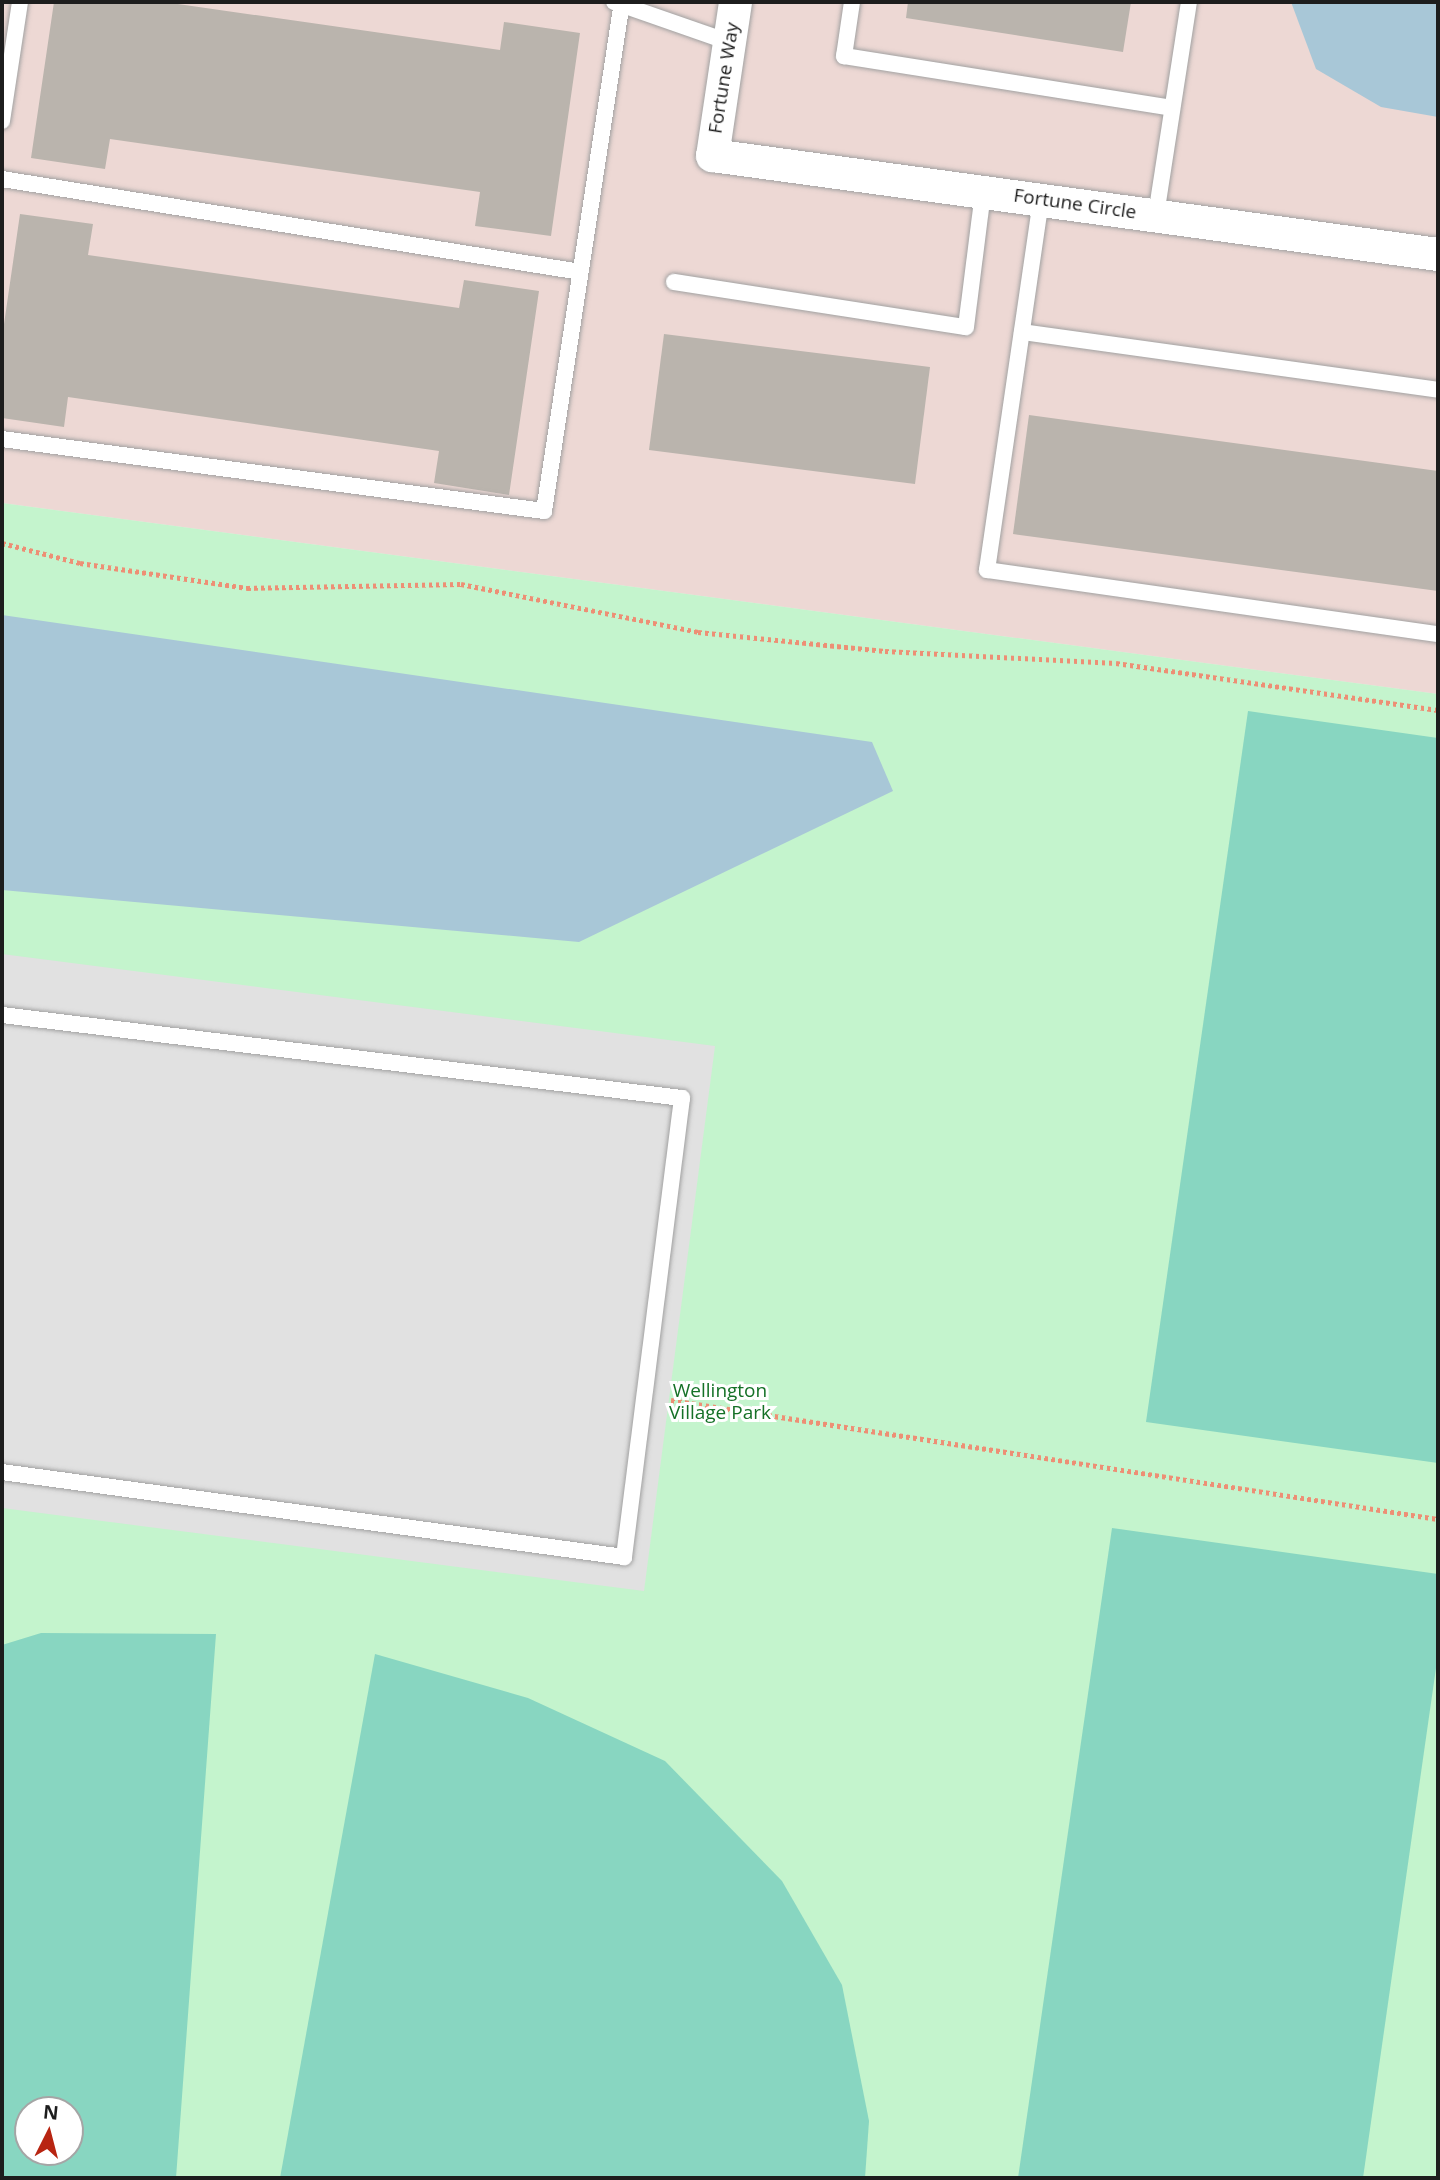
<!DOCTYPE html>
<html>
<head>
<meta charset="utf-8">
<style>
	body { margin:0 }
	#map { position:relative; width:1440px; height:2180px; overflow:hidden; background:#edebe4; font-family:"Open Sans",sans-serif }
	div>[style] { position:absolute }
	.commercial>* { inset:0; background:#edd8d4 }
	.park>* { inset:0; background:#c4f4cd }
	.pitch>* { inset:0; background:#88d6c1 }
	.parking>* { inset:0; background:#e1e1e1 }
	.water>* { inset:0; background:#a8c7d7 }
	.building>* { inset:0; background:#bab4ad }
	.path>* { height:4.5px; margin-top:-2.25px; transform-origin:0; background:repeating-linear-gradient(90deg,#ed8f75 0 3.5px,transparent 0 7px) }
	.roads { filter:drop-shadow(0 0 2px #a1a1a1) drop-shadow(0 0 2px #a1a1a1) }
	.lane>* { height:16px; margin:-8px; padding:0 8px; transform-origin:8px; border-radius:8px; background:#fff }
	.street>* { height:33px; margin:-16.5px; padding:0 16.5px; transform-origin:16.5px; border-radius:16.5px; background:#fff }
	span { translate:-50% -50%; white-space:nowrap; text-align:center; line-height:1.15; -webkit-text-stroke:6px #fff; paint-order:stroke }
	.street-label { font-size:19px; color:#1d1d1d }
	.park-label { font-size:19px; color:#157127 }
	.frame { position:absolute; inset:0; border:4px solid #1d1d1d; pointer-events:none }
	.north { position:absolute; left:14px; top:2096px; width:70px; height:70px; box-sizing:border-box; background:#fff; border:2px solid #a5a5a5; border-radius:50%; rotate:6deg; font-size:19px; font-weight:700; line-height:28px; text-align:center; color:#1d1d1d }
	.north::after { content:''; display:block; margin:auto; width:24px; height:32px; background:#b82512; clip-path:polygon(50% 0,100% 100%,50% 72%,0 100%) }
</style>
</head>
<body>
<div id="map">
	<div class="commercial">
		<div style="clip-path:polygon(2px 2px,1438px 2px,1438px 694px,2px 503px)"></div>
	</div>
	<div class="park">
		<div style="clip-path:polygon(evenodd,2px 503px,1438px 694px,1438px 2178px,2px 2178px,2px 503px,28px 2110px,70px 2110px,70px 2152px,28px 2152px,28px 2110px)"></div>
	</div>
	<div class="pitch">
		<div style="clip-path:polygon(1248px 711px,1438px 738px,1438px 1463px,1146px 1422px)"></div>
		<div style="clip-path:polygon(1112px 1528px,1438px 1574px,1438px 1654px,1363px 2178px,1018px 2178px)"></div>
		<div style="clip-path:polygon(evenodd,41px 1633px,216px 1634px,176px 2178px,2px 2178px,2px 1645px,41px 1633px,28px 2110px,70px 2110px,70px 2152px,28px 2152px,28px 2110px)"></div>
		<div style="clip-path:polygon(375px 1654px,528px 1698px,665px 1761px,782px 1881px,842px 1985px,869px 2121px,865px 2178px,280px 2178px)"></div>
	</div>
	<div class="parking">
		<div style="clip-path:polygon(2px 954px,715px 1046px,644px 1591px,2px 1508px)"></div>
	</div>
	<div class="water">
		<div style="clip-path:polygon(1291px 2px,1438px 2px,1438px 117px,1381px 107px,1316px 69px)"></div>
		<div style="clip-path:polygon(2px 615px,872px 742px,893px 791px,579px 942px,2px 890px)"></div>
	</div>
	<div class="building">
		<div style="clip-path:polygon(54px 2px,164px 2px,500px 50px,504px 22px,580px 33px,551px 236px,475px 226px,480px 192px,110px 139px,105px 169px,31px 158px)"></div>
		<div style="clip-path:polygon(908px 2px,1131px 2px,1123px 52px,906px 18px)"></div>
		<div style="clip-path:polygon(20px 214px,93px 224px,88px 255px,459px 308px,464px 280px,539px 291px,509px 495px,434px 483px,439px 451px,68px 397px,64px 427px,2px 418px,2px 338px)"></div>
		<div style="clip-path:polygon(664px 334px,930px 367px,915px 484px,649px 450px)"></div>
		<div style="clip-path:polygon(1029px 415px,1438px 471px,1438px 591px,1013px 534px)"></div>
	</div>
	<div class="path">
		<div style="left:2px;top:543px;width:81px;rotate:14.4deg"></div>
		<div style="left:80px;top:563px;width:169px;rotate:8.5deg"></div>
		<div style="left:247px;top:588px;width:214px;rotate:-1.1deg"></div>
		<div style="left:461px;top:584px;width:242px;rotate:11.4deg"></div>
		<div style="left:698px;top:632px;width:188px;rotate:5.8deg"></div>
		<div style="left:885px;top:651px;width:231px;rotate:3deg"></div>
		<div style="left:1116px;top:663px;width:325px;rotate:8.3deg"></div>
		<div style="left:671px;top:1400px;width:776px;rotate:8.82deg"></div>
	</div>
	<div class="roads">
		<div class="lane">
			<div style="left:614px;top:2px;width:122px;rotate:19.2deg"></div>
			<div style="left:852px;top:2px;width:55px;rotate:98.4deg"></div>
			<div style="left:844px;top:56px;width:332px;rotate:9deg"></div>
			<div style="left:2px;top:121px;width:120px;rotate:-81.4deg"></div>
			<div style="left:2px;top:179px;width:586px;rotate:9.13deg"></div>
			<div style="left:1041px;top:200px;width:374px;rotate:98.3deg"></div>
			<div style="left:987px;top:570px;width:456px;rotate:8.1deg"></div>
			<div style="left:1156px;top:215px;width:216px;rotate:-81.2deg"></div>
			<div style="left:674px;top:282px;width:295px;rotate:8.8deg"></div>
			<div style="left:966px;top:327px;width:136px;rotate:-82.8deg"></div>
			<div style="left:1022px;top:332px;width:420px;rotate:7.9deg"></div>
			<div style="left:2px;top:439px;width:547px;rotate:7.57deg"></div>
			<div style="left:544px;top:511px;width:515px;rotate:-81.29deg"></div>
			<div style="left:2px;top:1015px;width:685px;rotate:6.96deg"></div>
			<div style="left:682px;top:1098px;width:463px;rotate:97.2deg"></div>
			<div style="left:624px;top:1557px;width:628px;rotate:-172.22deg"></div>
		</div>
		<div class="street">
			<div style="left:735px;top:2px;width:155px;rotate:98.5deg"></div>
			<div style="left:712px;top:155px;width:733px;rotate:7.77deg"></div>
		</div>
	</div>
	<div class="street-label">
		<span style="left:724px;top:78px;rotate:-81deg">Fortune Way</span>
		<span style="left:1075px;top:204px;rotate:8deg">Fortune Circle</span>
	</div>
	<div class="park-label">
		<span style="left:720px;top:1402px">Wellington<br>Village Park</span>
	</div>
	<div class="frame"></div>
	<div class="north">N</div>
</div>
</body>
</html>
